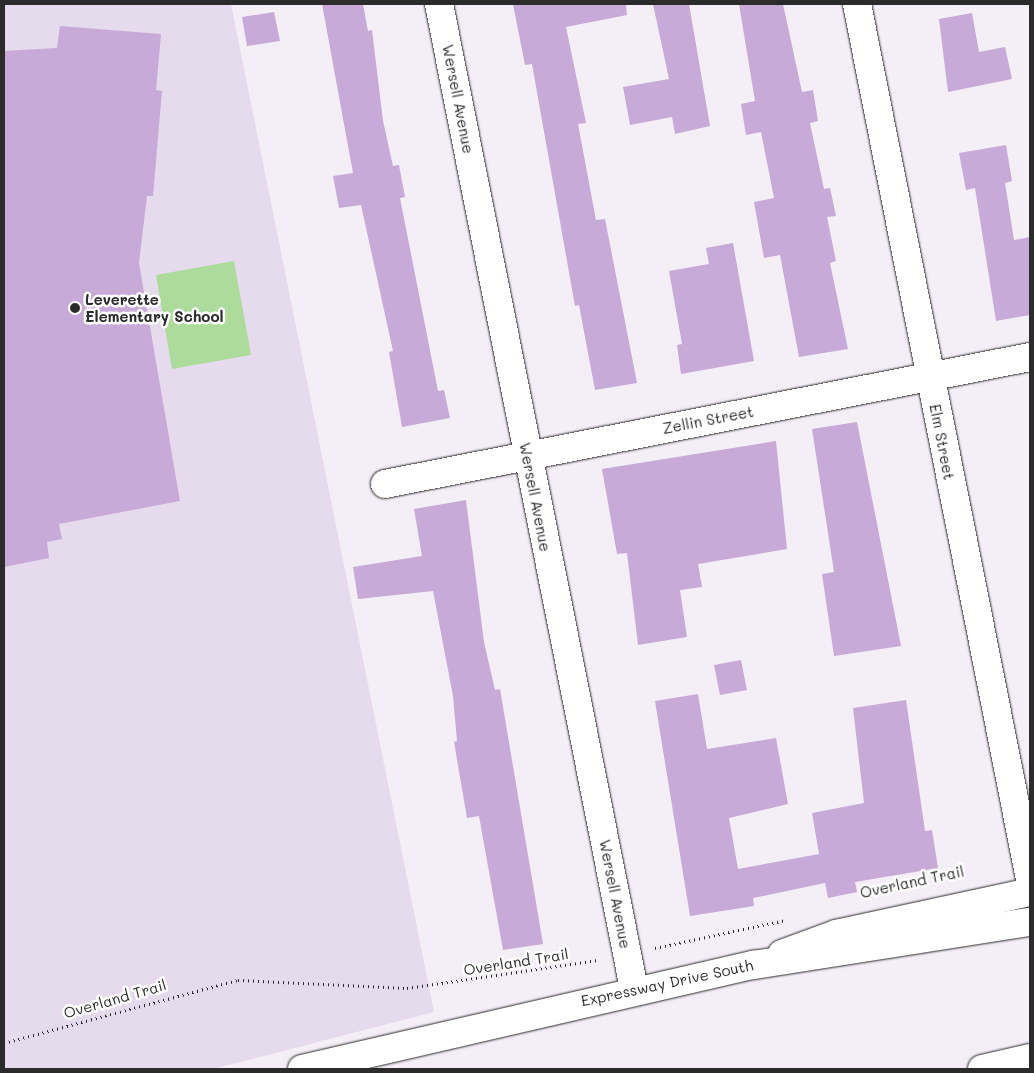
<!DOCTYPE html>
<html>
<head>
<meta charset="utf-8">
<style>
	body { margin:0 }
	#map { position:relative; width:1034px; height:1073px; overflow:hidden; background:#f4eef7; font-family:Mali,sans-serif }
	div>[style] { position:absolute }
	.built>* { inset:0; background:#e6daed }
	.green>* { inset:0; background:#addb9b }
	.building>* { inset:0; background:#c7aad7 }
	.path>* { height:3px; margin-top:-1.5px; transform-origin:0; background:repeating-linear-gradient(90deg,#2b2b2b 0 1px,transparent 0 5px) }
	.roads { filter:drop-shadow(0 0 1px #2b2b2b) drop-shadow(0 0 1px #2b2b2b) }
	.minor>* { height:28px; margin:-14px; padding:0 14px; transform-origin:14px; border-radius:14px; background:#fff }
	.tertiary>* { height:28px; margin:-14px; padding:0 14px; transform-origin:14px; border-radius:14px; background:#fff }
	.secondary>* { height:28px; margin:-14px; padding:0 14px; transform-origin:14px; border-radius:14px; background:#fff }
	.motorway>* { height:28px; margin:-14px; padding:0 14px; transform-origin:14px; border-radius:14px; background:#fff }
	.dots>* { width:14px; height:14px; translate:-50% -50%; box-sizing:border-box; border:2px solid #fff; border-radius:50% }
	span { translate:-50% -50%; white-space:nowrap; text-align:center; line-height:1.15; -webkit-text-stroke:5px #fff; paint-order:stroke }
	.street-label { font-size:15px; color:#2b2b2b }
	.poi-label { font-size:15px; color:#2b2b2b; font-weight:700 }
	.left { translate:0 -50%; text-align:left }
	.frame { position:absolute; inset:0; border:5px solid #2b2b2b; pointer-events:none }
</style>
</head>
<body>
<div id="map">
	<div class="built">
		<div style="clip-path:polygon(4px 4px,231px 4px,434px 1012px,213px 1069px,4px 1069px)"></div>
	</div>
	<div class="green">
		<div style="clip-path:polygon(234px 261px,251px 355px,172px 369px,156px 275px)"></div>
	</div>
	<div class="building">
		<div style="clip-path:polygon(322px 4px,363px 4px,368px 31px,372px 30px,383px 121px,393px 166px,399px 165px,405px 197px,400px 198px,438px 391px,444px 390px,450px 418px,402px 427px,389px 352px,393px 351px,361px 205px,339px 208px,333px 176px,353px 173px)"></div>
		<div style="clip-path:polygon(513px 4px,626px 4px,627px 15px,566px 27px,586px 123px,578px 124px,596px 220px,605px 219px,637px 383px,595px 390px,579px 305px,575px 306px,532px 64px,525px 65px)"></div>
		<div style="clip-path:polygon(653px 4px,689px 4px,710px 126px,675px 134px,672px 117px,630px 125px,623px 87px,669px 79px)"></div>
		<div style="clip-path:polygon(739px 4px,783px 4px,802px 92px,813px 90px,818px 121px,810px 123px,824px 189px,830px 188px,836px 216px,827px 217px,836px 261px,830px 263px,848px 349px,799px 357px,780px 255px,764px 258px,754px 202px,774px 198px,761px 132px,746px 135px,741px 104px,755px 101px)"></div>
		<div style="clip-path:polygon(274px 12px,280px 41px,247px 46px,242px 17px)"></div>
		<div style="clip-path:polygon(972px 13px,979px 52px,1005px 47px,1012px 79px,948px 92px,939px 19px)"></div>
		<div style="clip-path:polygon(60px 26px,161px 34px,156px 90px,162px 91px,153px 196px,147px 196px,139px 263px,180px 501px,59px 524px,62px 539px,47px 542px,49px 558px,4px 567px,4px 51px,57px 48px)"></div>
		<div style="clip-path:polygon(1006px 145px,1012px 181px,1005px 183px,1014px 240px,1030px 237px,1030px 315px,996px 321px,975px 188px,966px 190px,959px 153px)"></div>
		<div style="clip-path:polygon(733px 243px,754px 361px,681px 374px,677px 345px,682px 344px,669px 271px,709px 264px,706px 248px)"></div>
		<div style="clip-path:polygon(857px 422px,901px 646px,834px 656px,822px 574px,834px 572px,812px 429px)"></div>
		<div style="clip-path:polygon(776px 441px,787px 549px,698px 564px,702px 587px,680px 590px,687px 637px,638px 645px,627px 553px,617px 554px,602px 469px)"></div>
		<div style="clip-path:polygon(466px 500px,484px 642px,495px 690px,500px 689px,543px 944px,503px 950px,479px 816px,467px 818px,454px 742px,457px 741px,453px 696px,433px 591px,358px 599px,353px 567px,422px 556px,414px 509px)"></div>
		<div style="clip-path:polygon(741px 660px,747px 690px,720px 695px,714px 665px)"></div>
		<div style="clip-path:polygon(698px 694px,707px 749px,776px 738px,788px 804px,729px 818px,738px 869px,819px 854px,812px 813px,864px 803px,853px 708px,906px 700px,925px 831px,932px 830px,938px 868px,855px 882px,857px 892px,828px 898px,825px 883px,753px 898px,754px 906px,690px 916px,655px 701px)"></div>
	</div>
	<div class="path">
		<div style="left:655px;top:948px;width:134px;rotate:-12.1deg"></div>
		<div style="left:4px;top:1043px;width:242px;rotate:-15.1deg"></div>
		<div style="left:238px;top:980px;width:169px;rotate:2.7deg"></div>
		<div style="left:407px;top:988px;width:195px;rotate:-8.3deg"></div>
	</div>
	<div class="roads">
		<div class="minor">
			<div style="left:439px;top:4px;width:1004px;rotate:78.8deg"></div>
			<div style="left:857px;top:4px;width:892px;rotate:78.82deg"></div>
			<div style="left:385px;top:484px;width:657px;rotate:-11.14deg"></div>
		</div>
		<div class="tertiary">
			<div style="left:782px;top:954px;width:58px;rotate:-20.3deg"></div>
			<div style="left:836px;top:934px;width:198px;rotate:-12.2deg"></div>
		</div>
		<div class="secondary">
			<div style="left:302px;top:1069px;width:464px;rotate:-13deg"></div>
		</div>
		<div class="motorway">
			<div style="left:754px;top:965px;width:279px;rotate:-8.9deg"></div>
			<div style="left:982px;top:1069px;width:49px;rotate:-12.9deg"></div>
		</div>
	</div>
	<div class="dots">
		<div style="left:75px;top:308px;background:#2b2b2b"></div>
	</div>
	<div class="street-label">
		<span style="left:458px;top:99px;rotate:79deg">Wersell Avenue</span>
		<span style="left:708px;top:420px;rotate:-11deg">Zellin Street</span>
		<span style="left:942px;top:442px;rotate:79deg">Elm Street</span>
		<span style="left:535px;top:497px;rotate:79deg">Wersell Avenue</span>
		<span style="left:912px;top:882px;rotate:-12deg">Overland Trail</span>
		<span style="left:615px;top:894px;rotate:79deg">Wersell Avenue</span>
		<span style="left:516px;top:962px;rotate:-9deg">Overland Trail</span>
		<span style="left:667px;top:983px;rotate:-12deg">Expressway Drive South</span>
		<span style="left:115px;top:999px;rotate:-16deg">Overland Trail</span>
	</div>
	<div class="poi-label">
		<span class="left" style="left:85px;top:308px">Leverette<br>Elementary School</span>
	</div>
	<div class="frame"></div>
</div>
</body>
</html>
